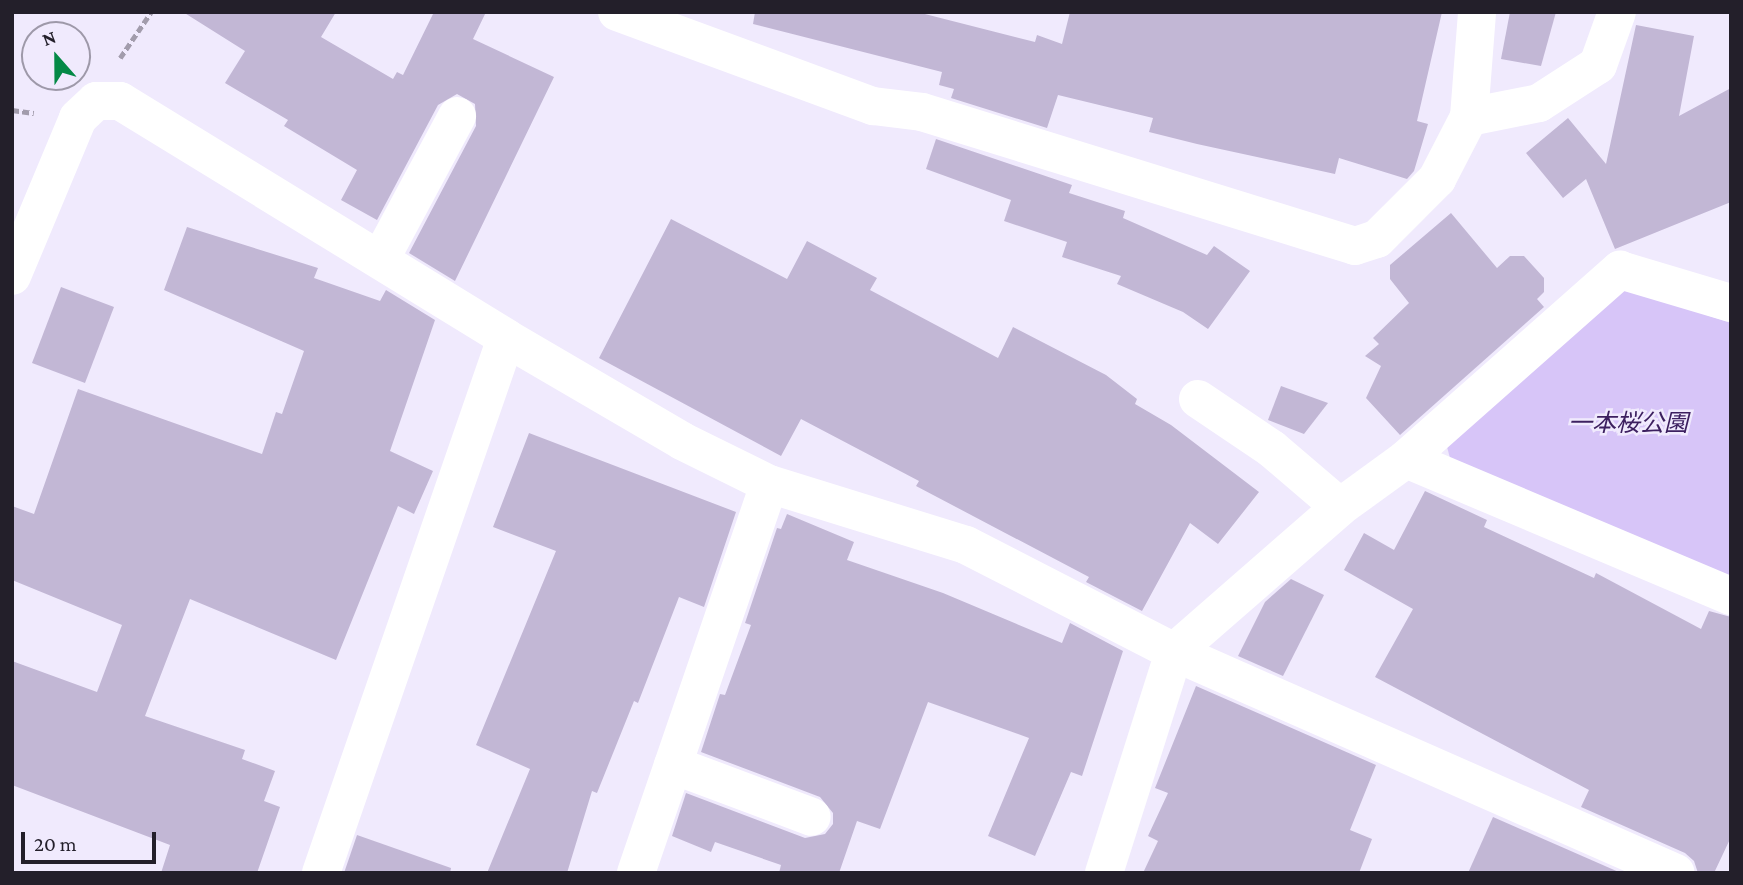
<!DOCTYPE html>
<html>
<head>
<meta charset="utf-8">
<style>
	body { margin:0 }
	#map { position:relative; width:1743px; height:885px; overflow:hidden; background:#f0eafd; font-family:"Crimson Pro","Noto Sans JP",serif }
	div>[style] { position:absolute }
	.green>* { inset:0; background:#d7c5f8 }
	.building>* { inset:0; background:#c2b7d5 }
	.path>* { height:4.5px; margin-top:-2.25px; transform-origin:0; background:repeating-linear-gradient(90deg,#a29cac 0 7px,transparent 0 10.5px) }
	.minor>* { height:38px; margin:-19px; padding:0 19px; transform-origin:19px; border-radius:19px; background:#fff }
	span { translate:-50% -50%; white-space:nowrap; text-align:center; line-height:1.15; -webkit-text-stroke:5px #f0eafd; paint-order:stroke }
	.park-label { font-size:24px; color:#3d2060; font-style:italic }
	.frame { position:absolute; inset:0; border:14px solid #231f2a; pointer-events:none }
	.north { position:absolute; left:21px; top:21px; width:70px; height:70px; box-sizing:border-box; background:#f0eafd; border:2px solid #9e99a9; border-radius:50%; rotate:339deg; font-size:19px; font-weight:700; line-height:28px; text-align:center; color:#231f2a }
	.north::after { content:''; display:block; margin:auto; width:24px; height:32px; background:#048946; clip-path:polygon(50% 0,100% 100%,50% 72%,0 100%) }
	.scale { position:absolute; left:21px; top:832px; width:135px; height:32px; box-sizing:border-box; border:4px solid #231f2a; border-top:0; padding-left:9px; font-size:21px; line-height:24px; white-space:nowrap; color:#231f2a; -webkit-text-stroke:5px #f0eafd; paint-order:stroke }
</style>
</head>
<body>
<div id="map">
	<div class="green">
		<div style="clip-path:polygon(1625px 288px,1731px 323px,1731px 579px,1451px 462px,1446px 443px)"></div>
	</div>
	<div class="building">
		<div style="clip-path:polygon(183px 12px,336px 12px,321px 37px,393px 79px,397px 72px,403px 75px,434px 12px,486px 12px,473px 39px,554px 77px,455px 281px,409px 253px,476px 126px,475px 104px,457px 94px,438px 105px,377px 220px,341px 200px,357px 170px,284px 126px,288px 120px,225px 83px,245px 51px)"></div>
		<div style="clip-path:polygon(755px 12px,917px 12px,1035px 42px,1037px 35px,1062px 44px,1070px 12px,1442px 12px,1417px 121px,1428px 124px,1414px 171px,1407px 179px,1339px 158px,1335px 174px,1197px 144px,1149px 132px,1153px 118px,1058px 95px,1047px 128px,951px 98px,954px 89px,939px 85px,942px 72px,753px 24px)"></div>
		<div style="clip-path:polygon(1510px 12px,1556px 12px,1541px 66px,1501px 59px)"></div>
		<div style="clip-path:polygon(1636px 25px,1694px 36px,1679px 116px,1731px 88px,1731px 202px,1615px 249px,1586px 179px,1563px 198px,1526px 153px,1568px 118px,1606px 164px)"></div>
		<div style="clip-path:polygon(936px 139px,1072px 185px,1069px 193px,1125px 211px,1123px 218px,1207px 255px,1214px 246px,1250px 271px,1208px 329px,1183px 312px,1117px 284px,1121px 276px,1062px 257px,1067px 242px,1004px 221px,1011px 200px,926px 169px)"></div>
		<div style="clip-path:polygon(1451px 213px,1497px 268px,1510px 256px,1524px 256px,1544px 278px,1544px 292px,1537px 299px,1544px 307px,1400px 435px,1366px 398px,1381px 366px,1365px 356px,1379px 344px,1373px 338px,1409px 303px,1390px 279px,1390px 265px)"></div>
		<div style="clip-path:polygon(671px 219px,787px 279px,807px 241px,877px 278px,870px 290px,998px 358px,1013px 327px,1106px 375px,1137px 399px,1135px 404px,1171px 425px,1259px 492px,1218px 544px,1190px 523px,1142px 611px,1086px 582px,1089px 577px,916px 486px,919px 481px,801px 419px,781px 456px,599px 358px)"></div>
		<div style="clip-path:polygon(187px 227px,318px 268px,314px 278px,380px 301px,386px 290px,435px 320px,390px 451px,433px 471px,414px 514px,398px 506px,336px 660px,190px 599px,145px 716px,245px 750px,242px 759px,275px 771px,264px 801px,280px 807px,257px 873px,161px 873px,170px 845px,12px 785px,12px 661px,97px 692px,122px 625px,12px 580px,12px 506px,34px 514px,78px 389px,262px 454px,276px 412px,282px 414px,304px 351px,164px 290px)"></div>
		<div style="clip-path:polygon(61px 287px,114px 307px,85px 383px,32px 363px)"></div>
		<div style="clip-path:polygon(1281px 386px,1328px 403px,1304px 434px,1268px 420px)"></div>
		<div style="clip-path:polygon(529px 433px,736px 512px,704px 607px,679px 597px,638px 703px,634px 701px,597px 793px,592px 791px,567px 873px,487px 873px,530px 769px,476px 745px,556px 551px,493px 527px)"></div>
		<div style="clip-path:polygon(1425px 491px,1487px 520px,1484px 527px,1594px 578px,1596px 573px,1701px 629px,1709px 611px,1731px 617px,1731px 837px,1714px 873px,1698px 873px,1694px 861px,1685px 853px,1581px 807px,1589px 790px,1375px 677px,1413px 609px,1344px 570px,1364px 533px,1394px 550px)"></div>
		<div style="clip-path:polygon(787px 514px,854px 542px,847px 560px,943px 593px,1062px 643px,1070px 623px,1123px 651px,1082px 776px,1071px 772px,1035px 856px,988px 836px,1029px 738px,928px 702px,880px 829px,857px 821px,839px 873px,779px 873px,781px 865px,715px 842px,711px 852px,672px 836px,686px 793px,805px 838px,825px 834px,833px 824px,833px 813px,820px 797px,701px 752px,720px 694px,725px 695px,751px 625px,745px 623px,777px 528px,781px 529px)"></div>
		<div style="clip-path:polygon(1291px 579px,1324px 595px,1283px 676px,1238px 656px,1265px 602px)"></div>
		<div style="clip-path:polygon(1196px 686px,1376px 765px,1350px 830px,1372px 839px,1359px 873px,1143px 873px,1158px 841px,1148px 836px,1168px 793px,1155px 788px)"></div>
		<div style="clip-path:polygon(1493px 817px,1621px 873px,1468px 873px)"></div>
		<div style="clip-path:polygon(357px 835px,451px 868px,450px 873px,344px 873px)"></div>
	</div>
	<div class="path">
		<div style="left:120px;top:58px;width:55px;rotate:-56deg"></div>
		<div style="left:12px;top:110px;width:22px;rotate:8deg"></div>
	</div>
	<div class="minor">
		<div style="left:617px;top:12px;width:273px;rotate:20.2deg"></div>
		<div style="left:873px;top:106px;width:49px;rotate:7deg"></div>
		<div style="left:922px;top:112px;width:453px;rotate:17.2deg"></div>
		<div style="left:1355px;top:246px;width:23px;rotate:-18deg"></div>
		<div style="left:1377px;top:239px;width:85px;rotate:-45deg"></div>
		<div style="left:1437px;top:179px;width:70px;rotate:-62.7deg"></div>
		<div style="left:1469px;top:117px;width:105px;rotate:-85.6deg"></div>
		<div style="left:1469px;top:117px;width:71px;rotate:-11.3deg"></div>
		<div style="left:1539px;top:103px;width:70px;rotate:-32.8deg"></div>
		<div style="left:1598px;top:65px;width:56px;rotate:-70.3deg"></div>
		<div style="left:381px;top:258px;width:161px;rotate:-61.8deg"></div>
		<div style="left:12px;top:276px;width:171px;rotate:-67.3deg"></div>
		<div style="left:78px;top:118px;width:25px;rotate:-43deg"></div>
		<div style="left:96px;top:101px;width:24px"></div>
		<div style="left:120px;top:101px;width:453px;rotate:31.5deg"></div>
		<div style="left:506px;top:338px;width:204px;rotate:30.3deg"></div>
		<div style="left:682px;top:441px;width:97px;rotate:26.3deg"></div>
		<div style="left:769px;top:484px;width:206px;rotate:17.2deg"></div>
		<div style="left:966px;top:545px;width:234px;rotate:27.2deg"></div>
		<div style="left:1174px;top:652px;width:548px;rotate:23.76deg"></div>
		<div style="left:1198px;top:399px;width:89px;rotate:34deg"></div>
		<div style="left:1272px;top:449px;width:89px;rotate:40.5deg"></div>
		<div style="left:1406px;top:459px;width:353px;rotate:22.9deg"></div>
		<div style="left:673px;top:765px;width:148px;rotate:20.5deg"></div>
		<div style="left:321px;top:873px;width:566px;rotate:-70.92deg"></div>
		<div style="left:636px;top:873px;width:411px;rotate:-71.1deg"></div>
		<div style="left:1104px;top:873px;width:232px;rotate:-72.4deg"></div>
		<div style="left:1174px;top:652px;width:220px;rotate:-41.1deg"></div>
		<div style="left:1340px;top:507px;width:82px;rotate:-36deg"></div>
		<div style="left:1406px;top:459px;width:286px;rotate:-41.5deg"></div>
		<div style="left:1620px;top:270px;width:116px;rotate:16.6deg"></div>
	</div>
	<div class="park-label">
		<span style="left:1628px;top:423px">一本桜公園</span>
	</div>
	<div class="frame"></div>
	<div class="north">N</div>
	<div class="scale">20 m</div>
</div>
</body>
</html>
